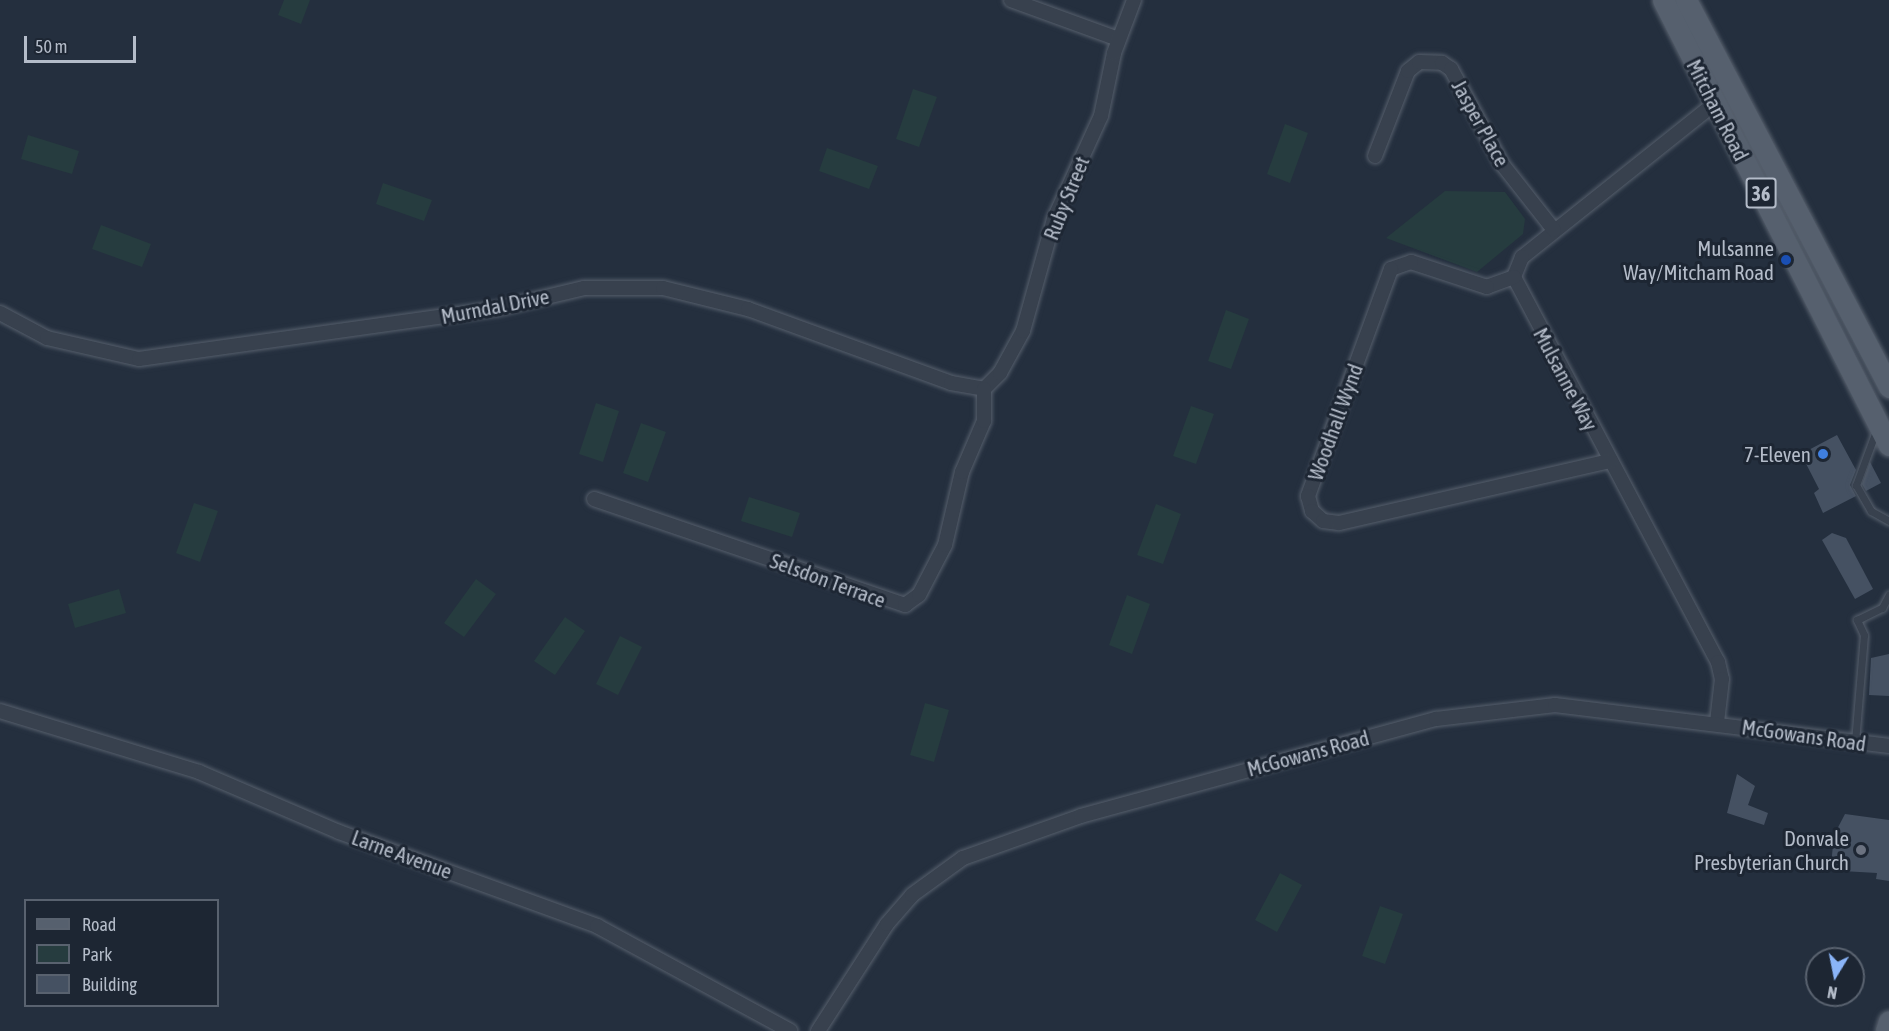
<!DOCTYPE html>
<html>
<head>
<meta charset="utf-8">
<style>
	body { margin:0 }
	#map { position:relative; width:1889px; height:1031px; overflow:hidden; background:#242f3e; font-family:"Asap Condensed",sans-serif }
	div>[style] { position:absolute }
	.green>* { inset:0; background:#263c3f }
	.building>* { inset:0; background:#455162 }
	.roads { filter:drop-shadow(0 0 2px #565f6c) drop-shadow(0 0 2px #565f6c) }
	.lane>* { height:7px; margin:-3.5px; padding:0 3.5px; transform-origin:3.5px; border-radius:3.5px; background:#38414e }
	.street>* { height:14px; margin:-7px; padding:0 7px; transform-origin:7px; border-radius:7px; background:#38414e }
	.primary>* { height:21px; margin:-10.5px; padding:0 10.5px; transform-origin:10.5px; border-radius:10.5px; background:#56606e }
	.dots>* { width:16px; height:16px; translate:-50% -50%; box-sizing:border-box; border:3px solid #1d2633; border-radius:50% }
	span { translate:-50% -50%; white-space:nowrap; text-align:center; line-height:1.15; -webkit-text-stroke:6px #1d2633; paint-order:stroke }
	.shield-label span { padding:2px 4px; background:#1d2633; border:2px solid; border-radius:4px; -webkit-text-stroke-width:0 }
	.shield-label { font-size:20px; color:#b4bcc9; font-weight:700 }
	.street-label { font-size:21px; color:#b4bcc9 }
	.poi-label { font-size:21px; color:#b4bcc9 }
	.right { translate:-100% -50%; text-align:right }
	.legend { position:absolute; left:24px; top:899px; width:195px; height:108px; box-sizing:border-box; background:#1d2633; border:2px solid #59626f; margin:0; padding:8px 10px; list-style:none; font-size:18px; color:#b4bcc9 }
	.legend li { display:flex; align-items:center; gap:12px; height:30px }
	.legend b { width:30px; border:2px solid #59626f }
	.north { position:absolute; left:1805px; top:947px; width:60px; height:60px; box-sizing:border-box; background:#1d2633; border:2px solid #59626f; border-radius:50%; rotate:190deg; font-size:16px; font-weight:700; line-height:24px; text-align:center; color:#b4bcc9 }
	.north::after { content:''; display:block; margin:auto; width:21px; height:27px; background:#8ab4f8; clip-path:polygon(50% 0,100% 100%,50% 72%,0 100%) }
	.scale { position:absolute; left:24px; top:36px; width:112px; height:27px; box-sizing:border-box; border:3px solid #b4bcc9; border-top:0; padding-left:8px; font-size:18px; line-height:21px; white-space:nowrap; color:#b4bcc9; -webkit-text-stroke:4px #1d2633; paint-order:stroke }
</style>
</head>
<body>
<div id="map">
	<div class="green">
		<div style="clip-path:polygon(284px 0,310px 0,301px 24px,278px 15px)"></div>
		<div style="clip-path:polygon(913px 89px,937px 97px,919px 147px,896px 139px)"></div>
		<div style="clip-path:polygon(1285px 124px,1308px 133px,1290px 183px,1267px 174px)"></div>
		<div style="clip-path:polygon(28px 135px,79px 151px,72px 174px,21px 159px)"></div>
		<div style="clip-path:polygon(827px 148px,878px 166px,869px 189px,819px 171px)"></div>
		<div style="clip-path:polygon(383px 183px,432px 200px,424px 221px,376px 204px)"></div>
		<div style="clip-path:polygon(1445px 191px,1505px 192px,1525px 219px,1523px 234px,1477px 272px,1386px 238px)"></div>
		<div style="clip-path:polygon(101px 225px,151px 244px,142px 267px,92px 249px)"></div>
		<div style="clip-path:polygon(1226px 310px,1249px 319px,1231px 369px,1208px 361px)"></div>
		<div style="clip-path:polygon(596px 403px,619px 411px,603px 462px,579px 454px)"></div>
		<div style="clip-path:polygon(1191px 406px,1214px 414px,1196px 464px,1173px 456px)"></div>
		<div style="clip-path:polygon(641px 423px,666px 432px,648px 482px,623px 473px)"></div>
		<div style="clip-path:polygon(749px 497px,800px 513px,792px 537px,741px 521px)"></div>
		<div style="clip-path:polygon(194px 503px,218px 511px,200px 562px,176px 553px)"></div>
		<div style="clip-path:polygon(1156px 504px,1181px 514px,1163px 564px,1137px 555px)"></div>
		<div style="clip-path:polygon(476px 579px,496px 594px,464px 637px,444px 623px)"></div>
		<div style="clip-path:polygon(119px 589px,126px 613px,75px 628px,68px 604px)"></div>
		<div style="clip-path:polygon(1127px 595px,1150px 604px,1132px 654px,1109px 645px)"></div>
		<div style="clip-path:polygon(565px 617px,585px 631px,555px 675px,534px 661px)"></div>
		<div style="clip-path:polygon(620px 636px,642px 647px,618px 695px,596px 684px)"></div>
		<div style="clip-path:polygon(925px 703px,949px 710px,934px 762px,910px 755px)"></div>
		<div style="clip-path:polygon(1280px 873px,1302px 885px,1277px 932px,1255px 920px)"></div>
		<div style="clip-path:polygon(1380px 906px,1403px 914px,1385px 964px,1362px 956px)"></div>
	</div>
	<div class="building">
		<div style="clip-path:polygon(1837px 435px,1856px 470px,1850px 485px,1856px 496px,1823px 513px,1814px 493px,1819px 489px,1801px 454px)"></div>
		<div style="clip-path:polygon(1870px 462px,1881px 483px,1866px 491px,1862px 484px)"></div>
		<div style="clip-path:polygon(1832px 533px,1846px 538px,1873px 589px,1855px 599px,1822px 540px)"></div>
		<div style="clip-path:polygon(1889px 654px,1889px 696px,1869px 695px,1871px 658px)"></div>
		<div style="clip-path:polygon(1737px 774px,1755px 786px,1748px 805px,1768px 813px,1764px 825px,1727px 813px)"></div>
		<div style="clip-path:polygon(1845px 814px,1889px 820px,1889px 881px,1876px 879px,1877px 873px,1842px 871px,1831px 865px,1834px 835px)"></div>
	</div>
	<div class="roads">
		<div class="lane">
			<div style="left:1876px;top:431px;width:58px;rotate:110.3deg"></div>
			<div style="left:1856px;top:485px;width:30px;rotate:60deg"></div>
			<div style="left:1871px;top:511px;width:21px;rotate:29deg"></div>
			<div style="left:1855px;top:742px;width:107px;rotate:-85.2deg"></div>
			<div style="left:1864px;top:635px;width:17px;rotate:-115deg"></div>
			<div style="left:1857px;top:620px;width:28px;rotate:-26deg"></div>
			<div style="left:1882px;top:608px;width:15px;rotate:-62deg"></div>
		</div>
		<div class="street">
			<div style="left:1011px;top:0;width:114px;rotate:20deg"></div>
			<div style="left:1714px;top:104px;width:246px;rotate:141.4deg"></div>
			<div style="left:1522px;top:257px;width:22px;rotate:112deg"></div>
			<div style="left:1514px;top:277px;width:436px;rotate:62.1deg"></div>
			<div style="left:1718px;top:662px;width:17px;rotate:77deg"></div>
			<div style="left:1722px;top:679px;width:43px;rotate:96.6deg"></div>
			<div style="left:1375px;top:156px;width:91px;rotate:-68.8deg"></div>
			<div style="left:1408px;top:71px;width:14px;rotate:-39deg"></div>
			<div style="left:1419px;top:62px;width:23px;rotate:2deg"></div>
			<div style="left:1442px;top:63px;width:11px;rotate:34deg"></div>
			<div style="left:1451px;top:69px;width:108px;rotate:61.8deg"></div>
			<div style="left:1502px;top:164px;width:84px;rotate:51.8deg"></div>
			<div style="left:1514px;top:277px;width:29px;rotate:160deg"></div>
			<div style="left:1487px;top:287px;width:80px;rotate:-161.8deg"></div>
			<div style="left:1411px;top:262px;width:21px;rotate:161deg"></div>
			<div style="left:1391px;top:269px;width:242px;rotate:110.1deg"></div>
			<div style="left:1308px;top:496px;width:16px;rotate:75deg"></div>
			<div style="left:1312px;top:511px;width:15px;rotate:42deg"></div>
			<div style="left:1323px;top:521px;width:16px;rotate:7deg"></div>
			<div style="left:1339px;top:523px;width:278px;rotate:-12.9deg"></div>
			<div style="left:0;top:313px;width:53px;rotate:28deg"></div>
			<div style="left:47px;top:338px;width:94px;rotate:12.9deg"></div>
			<div style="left:139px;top:359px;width:360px;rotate:-8deg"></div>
			<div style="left:496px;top:309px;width:90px;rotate:-13.4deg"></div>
			<div style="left:584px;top:288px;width:79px"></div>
			<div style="left:663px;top:288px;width:88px;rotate:13.9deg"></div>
			<div style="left:748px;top:309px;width:216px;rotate:20deg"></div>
			<div style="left:951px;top:383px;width:34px;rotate:10deg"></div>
			<div style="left:984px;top:389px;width:23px;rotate:-45deg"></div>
			<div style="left:1000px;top:373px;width:48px;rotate:-61.3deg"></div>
			<div style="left:1023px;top:331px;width:116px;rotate:-74.5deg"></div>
			<div style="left:1054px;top:219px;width:113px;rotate:-65.5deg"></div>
			<div style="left:1101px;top:116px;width:64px;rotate:-78.3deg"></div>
			<div style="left:1114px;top:53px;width:57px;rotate:-69.3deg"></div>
			<div style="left:594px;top:499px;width:329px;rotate:18.8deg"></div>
			<div style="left:905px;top:605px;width:17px;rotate:-36deg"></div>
			<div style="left:919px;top:595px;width:56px;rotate:-62.5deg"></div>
			<div style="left:945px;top:545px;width:75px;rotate:-76.9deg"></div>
			<div style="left:962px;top:472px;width:56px;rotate:-66.7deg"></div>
			<div style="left:984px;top:421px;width:32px;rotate:-90deg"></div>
			<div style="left:0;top:711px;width:208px;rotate:17deg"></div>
			<div style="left:199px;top:772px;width:152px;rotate:23.2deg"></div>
			<div style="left:339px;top:832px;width:275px;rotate:20deg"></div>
			<div style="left:597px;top:926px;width:220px;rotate:28.5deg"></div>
			<div style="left:818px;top:1031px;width:127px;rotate:-57.2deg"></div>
			<div style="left:887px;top:924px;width:38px;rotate:-49deg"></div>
			<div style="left:912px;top:895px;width:63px;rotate:-36deg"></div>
			<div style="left:963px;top:858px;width:125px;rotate:-19.6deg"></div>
			<div style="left:1081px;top:816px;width:368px;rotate:-15.3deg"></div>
			<div style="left:1436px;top:719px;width:120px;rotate:-6.7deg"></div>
			<div style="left:1555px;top:705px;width:337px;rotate:7deg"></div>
		</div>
		<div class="primary">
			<div style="left:1663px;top:0;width:499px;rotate:63.1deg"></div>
			<div style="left:1686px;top:0;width:437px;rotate:62.3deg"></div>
			<div style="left:1886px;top:1031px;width:10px;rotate:-73deg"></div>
		</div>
	</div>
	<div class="dots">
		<div style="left:1786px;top:260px;background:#1a4fb4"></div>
		<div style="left:1823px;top:454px;background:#3f7fe0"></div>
		<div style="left:1861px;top:850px;background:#6b7280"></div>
	</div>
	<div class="shield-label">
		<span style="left:1761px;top:193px">36</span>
	</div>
	<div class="street-label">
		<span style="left:1718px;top:110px;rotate:63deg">Mitcham Road</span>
		<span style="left:1481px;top:123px;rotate:61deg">Jasper Place</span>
		<span style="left:1066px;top:198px;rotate:-68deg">Ruby Street</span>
		<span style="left:495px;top:306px;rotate:-11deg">Murndal Drive</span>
		<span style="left:1566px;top:379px;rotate:62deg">Mulsanne Way</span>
		<span style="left:1335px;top:422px;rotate:-70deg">Woodhall Wynd</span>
		<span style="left:828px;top:580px;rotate:20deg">Selsdon Terrace</span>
		<span style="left:1804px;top:735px;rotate:8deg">McGowans Road</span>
		<span style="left:1308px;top:753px;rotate:-15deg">McGowans Road</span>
		<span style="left:402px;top:854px;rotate:20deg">Larne Avenue</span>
	</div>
	<div class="poi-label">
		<span class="right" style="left:1774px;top:260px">Mulsanne<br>Way/Mitcham Road</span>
		<span class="right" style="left:1811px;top:454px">7-Eleven</span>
		<span class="right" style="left:1849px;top:850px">Donvale<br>Presbyterian Church</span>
	</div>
	<ul class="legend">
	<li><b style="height:8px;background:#56606e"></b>Road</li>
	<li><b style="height:16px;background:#263c3f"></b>Park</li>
	<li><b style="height:16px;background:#455162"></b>Building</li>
	</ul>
	<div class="north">N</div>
	<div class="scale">50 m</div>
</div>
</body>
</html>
